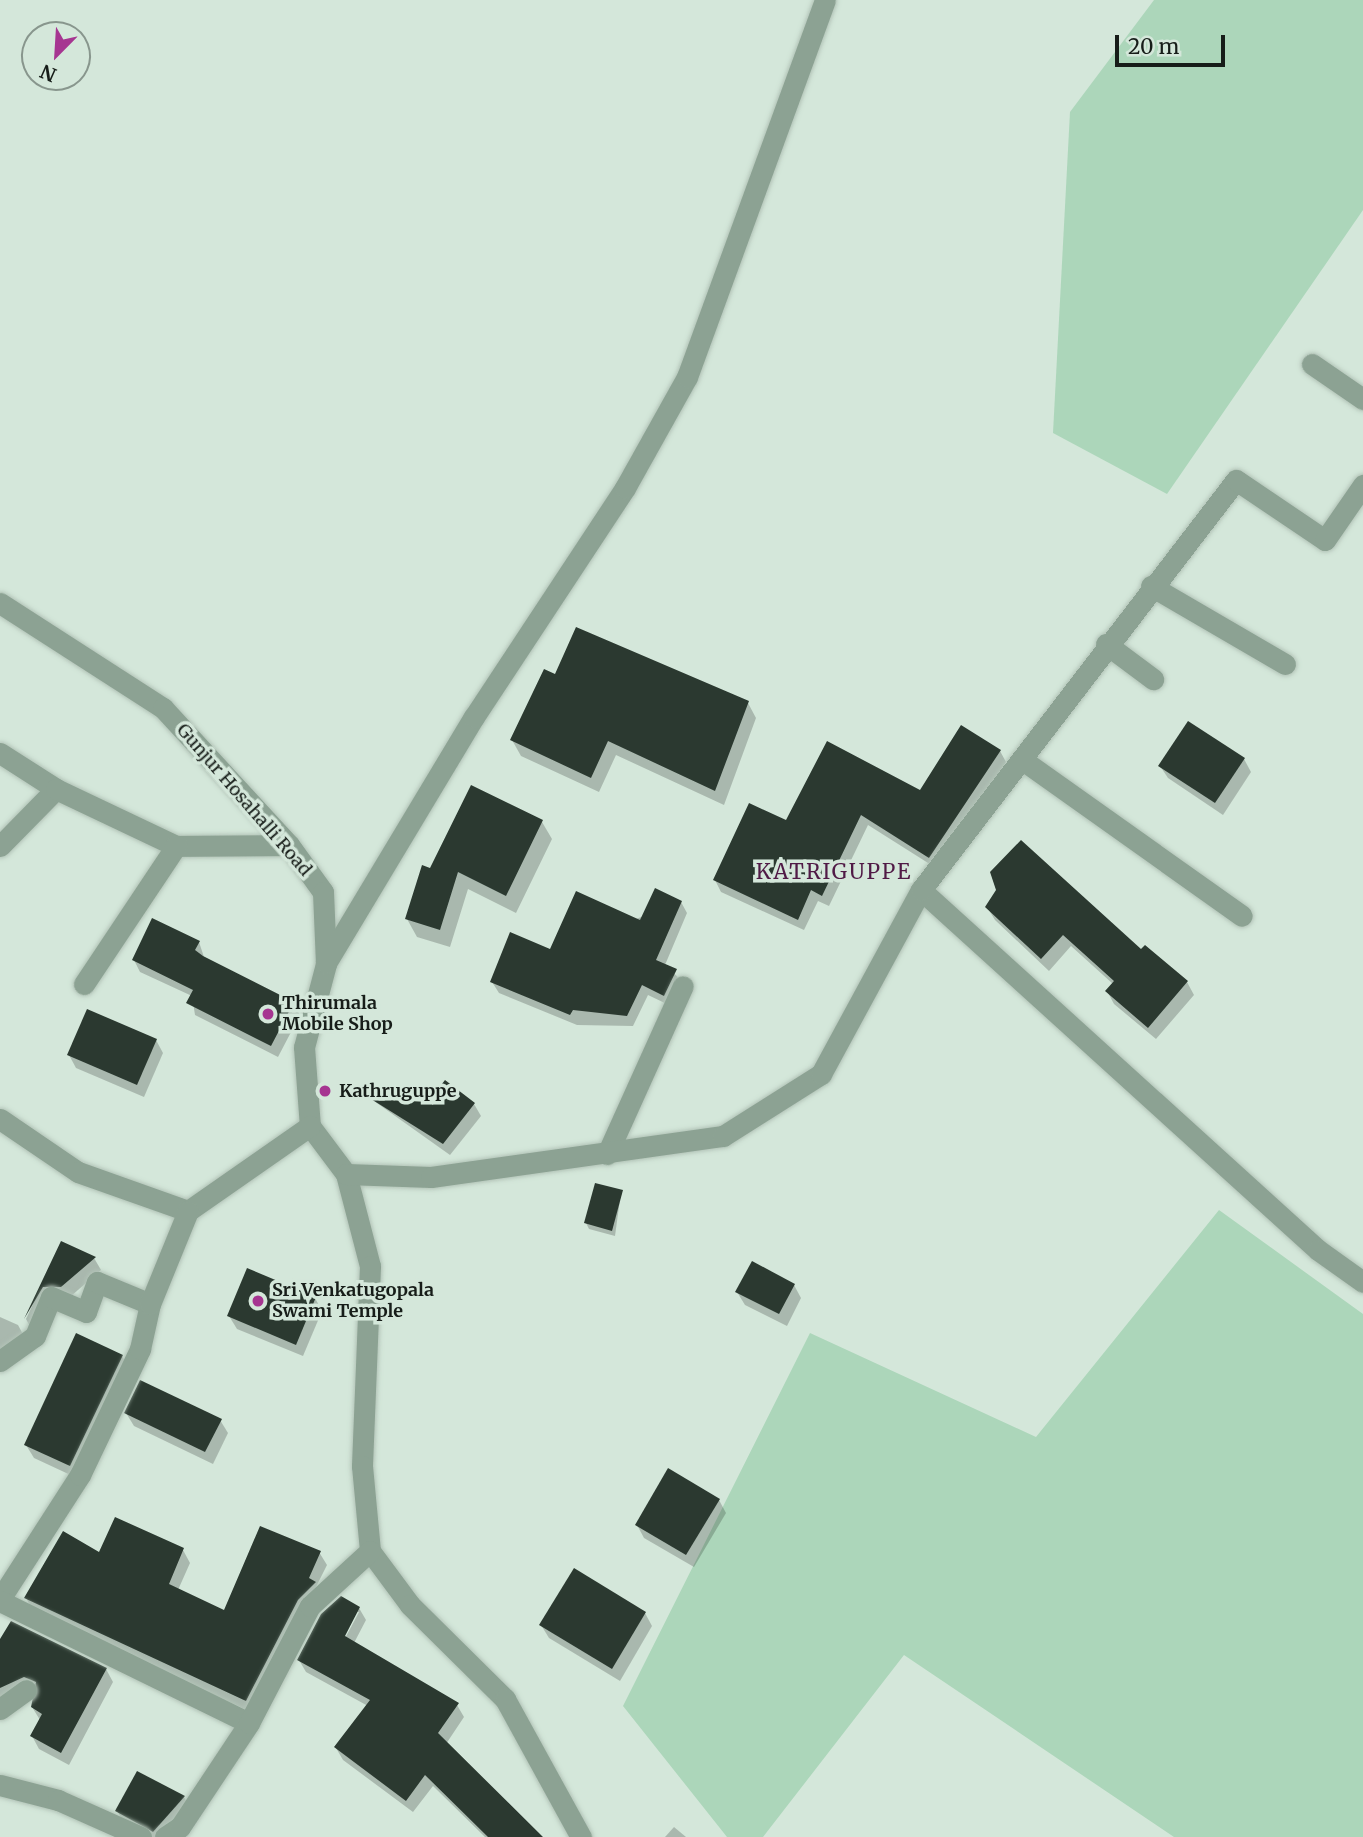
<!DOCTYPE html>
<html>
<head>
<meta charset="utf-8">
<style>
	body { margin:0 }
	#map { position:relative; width:1363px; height:1837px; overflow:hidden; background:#d4e7da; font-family:Merriweather,serif }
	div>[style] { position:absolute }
	.green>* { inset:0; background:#acd6ba }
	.shadow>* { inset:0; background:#0003 }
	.building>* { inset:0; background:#2b3930 }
	.roads { filter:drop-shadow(0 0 2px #b2c3b7) drop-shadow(0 0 2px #b2c3b7) }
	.minor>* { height:21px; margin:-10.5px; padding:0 10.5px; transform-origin:10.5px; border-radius:10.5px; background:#8ca293 }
	.dots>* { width:19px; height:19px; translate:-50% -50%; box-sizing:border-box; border:4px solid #d4e7da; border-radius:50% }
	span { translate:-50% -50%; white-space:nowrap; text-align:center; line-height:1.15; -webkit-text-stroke:7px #d4e7da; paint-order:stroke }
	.street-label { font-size:18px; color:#171d19 }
	.poi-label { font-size:18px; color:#171d19; font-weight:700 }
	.left { translate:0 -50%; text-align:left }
	.quarter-label { font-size:21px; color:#501a46; letter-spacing:2px }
	.north { position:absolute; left:21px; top:21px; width:70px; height:70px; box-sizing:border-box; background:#d4e7da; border:2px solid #88968d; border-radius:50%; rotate:204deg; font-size:19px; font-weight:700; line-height:28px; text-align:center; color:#171d19 }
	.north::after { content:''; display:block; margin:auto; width:24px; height:32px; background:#a63591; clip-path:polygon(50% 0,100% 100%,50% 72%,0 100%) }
	.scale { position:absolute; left:1115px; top:35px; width:110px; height:32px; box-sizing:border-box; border:4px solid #171d19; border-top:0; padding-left:9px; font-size:21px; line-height:24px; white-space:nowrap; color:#171d19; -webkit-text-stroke:5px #d4e7da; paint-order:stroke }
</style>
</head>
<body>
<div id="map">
	<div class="green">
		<div style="clip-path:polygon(1154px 0,1363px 0,1363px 210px,1167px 494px,1053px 433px,1070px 112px)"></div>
		<div style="clip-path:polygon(1219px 1210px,1363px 1314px,1363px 1837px,1174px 1837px,904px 1655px,763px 1837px,727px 1837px,623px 1706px,810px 1333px,1036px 1437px)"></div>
	</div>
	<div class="shadow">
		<div style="clip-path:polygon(556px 677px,748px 703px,756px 718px,724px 805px,616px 755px,599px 792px,521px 756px,512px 740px)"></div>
		<div style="clip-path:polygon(1000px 751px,1006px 762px,936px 868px,868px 825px,829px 906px,818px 901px,804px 930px,721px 892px,715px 880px,786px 822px,921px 792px)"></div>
		<div style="clip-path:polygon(1244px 759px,1251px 772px,1223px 815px,1168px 778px,1160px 766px)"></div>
		<div style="clip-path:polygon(542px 822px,552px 839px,516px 913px,468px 889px,450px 947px,417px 937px,407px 919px,431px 870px)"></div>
		<div style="clip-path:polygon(998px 890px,1141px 952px,1187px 982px,1194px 995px,1156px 1039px,1114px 1004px,1107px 991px,1113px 984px,1071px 946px,1049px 971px,995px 920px,987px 907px)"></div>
		<div style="clip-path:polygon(681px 902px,687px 913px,665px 965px,682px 981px,671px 1006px,648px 995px,633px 1026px,577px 1025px,499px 993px,492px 982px,551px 951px)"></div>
		<div style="clip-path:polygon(199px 942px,204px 957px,293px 1003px,300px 1015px,278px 1057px,195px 1015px,192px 996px,140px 972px,134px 960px)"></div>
		<div style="clip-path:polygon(156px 1040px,163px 1053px,144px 1097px,76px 1068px,69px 1055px)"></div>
		<div style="clip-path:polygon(374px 1101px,474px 1104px,481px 1116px,450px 1155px)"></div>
		<div style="clip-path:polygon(621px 1192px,615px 1236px,589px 1229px,586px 1223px)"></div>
		<div style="clip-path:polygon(62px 1243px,94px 1258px,101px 1270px,32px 1330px,26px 1319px)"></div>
		<div style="clip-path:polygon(794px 1285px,801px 1298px,787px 1326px,745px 1305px,737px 1292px)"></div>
		<div style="clip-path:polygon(315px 1298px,322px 1311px,303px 1356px,237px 1329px,229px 1316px)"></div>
		<div style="clip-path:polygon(0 1317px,18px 1325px,25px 1338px,0 1360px)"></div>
		<div style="clip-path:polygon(122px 1356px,129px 1369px,77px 1478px,34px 1458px,26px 1445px)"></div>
		<div style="clip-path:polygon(126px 1413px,220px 1420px,228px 1433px,213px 1464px,134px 1426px)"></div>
		<div style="clip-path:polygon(719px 1500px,726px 1513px,694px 1567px,644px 1538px,637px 1525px)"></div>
		<div style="clip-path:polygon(183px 1550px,190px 1563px,178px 1590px,225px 1613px,319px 1552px,327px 1565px,253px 1713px,33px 1611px,26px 1598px,100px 1554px)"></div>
		<div style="clip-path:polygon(evenodd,359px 1608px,366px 1620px,354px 1643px,457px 1705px,464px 1717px,446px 1744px,541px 1837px,485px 1837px,433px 1786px,413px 1812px,343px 1760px,336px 1748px,368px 1706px,306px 1672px,299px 1660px,359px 1608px,355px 1612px,359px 1612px,342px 1644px,339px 1643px,355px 1612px)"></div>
		<div style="clip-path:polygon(645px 1613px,652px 1626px,620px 1681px,549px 1638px,541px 1625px)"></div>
		<div style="clip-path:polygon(0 1643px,106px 1669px,113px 1682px,69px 1765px,39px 1749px,32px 1736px,40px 1720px,32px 1707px,36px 1691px,0 1697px)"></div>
		<div style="clip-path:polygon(184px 1797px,191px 1810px,167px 1837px,148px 1837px,125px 1824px,117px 1811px)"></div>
		<div style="clip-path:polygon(674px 1827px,686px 1837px,665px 1837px)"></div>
	</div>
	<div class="building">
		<div style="clip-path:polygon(576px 627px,749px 701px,715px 791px,608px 741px,591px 778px,510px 740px,544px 669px,555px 674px)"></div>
		<div style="clip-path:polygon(1188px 721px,1245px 758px,1215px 803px,1158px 766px)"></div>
		<div style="clip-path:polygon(961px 725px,1001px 750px,929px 858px,861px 815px,822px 896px,811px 890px,798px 920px,713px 880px,749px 803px,786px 820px,827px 741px,920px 790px)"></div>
		<div style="clip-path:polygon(471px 785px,543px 820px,506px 896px,458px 872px,440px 930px,405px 919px,422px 865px,430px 868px)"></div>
		<div style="clip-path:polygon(1021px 840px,1141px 949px,1145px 945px,1188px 981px,1148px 1028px,1105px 991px,1114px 981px,1063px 935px,1041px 959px,985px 907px,996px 890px,990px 872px)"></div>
		<div style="clip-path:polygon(655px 888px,682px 901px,656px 960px,677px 969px,664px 996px,642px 985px,627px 1016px,573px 1010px,570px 1015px,490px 982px,510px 932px,550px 949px,576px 891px,640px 920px)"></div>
		<div style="clip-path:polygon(152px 918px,200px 941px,195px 950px,203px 956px,294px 1002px,271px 1046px,186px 1003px,193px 990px,132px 960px)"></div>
		<div style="clip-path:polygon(87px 1009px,157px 1039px,137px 1085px,67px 1055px)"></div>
		<div style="clip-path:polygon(445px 1080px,475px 1103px,443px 1144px,371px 1099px,428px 1102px)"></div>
		<div style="clip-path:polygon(595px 1183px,623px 1190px,612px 1231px,584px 1223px)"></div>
		<div style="clip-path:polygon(61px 1241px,96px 1257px,61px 1287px,43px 1287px,24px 1319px)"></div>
		<div style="clip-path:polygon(752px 1261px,795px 1284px,779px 1314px,735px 1292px)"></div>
		<div style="clip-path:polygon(247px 1268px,316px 1297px,296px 1345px,227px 1316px)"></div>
		<div style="clip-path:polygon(76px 1333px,123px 1355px,70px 1466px,24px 1445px)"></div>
		<div style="clip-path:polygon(140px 1380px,222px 1419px,205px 1452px,124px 1413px)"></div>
		<div style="clip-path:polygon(668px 1468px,720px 1499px,686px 1555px,635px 1525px)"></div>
		<div style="clip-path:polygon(115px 1517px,184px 1548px,169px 1584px,224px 1610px,260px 1526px,321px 1551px,309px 1578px,316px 1582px,298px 1600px,246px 1701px,24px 1598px,63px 1531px,99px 1552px)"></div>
		<div style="clip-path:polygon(574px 1568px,646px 1612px,612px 1669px,539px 1625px)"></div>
		<div style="clip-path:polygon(341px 1596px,360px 1607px,345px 1636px,459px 1703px,438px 1733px,543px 1837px,488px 1837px,425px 1775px,406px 1801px,334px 1747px,370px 1700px,297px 1660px,321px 1614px)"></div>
		<div style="clip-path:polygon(11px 1621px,107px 1668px,61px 1753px,30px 1736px,42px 1714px,31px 1707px,36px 1682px,24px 1677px,0 1688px,0 1639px)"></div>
		<div style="clip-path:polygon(137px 1771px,185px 1796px,153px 1832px,115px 1811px)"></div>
	</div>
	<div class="roads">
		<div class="minor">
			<div style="left:1312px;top:364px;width:62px;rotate:34.5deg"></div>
			<div style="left:1151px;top:586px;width:155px;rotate:30.2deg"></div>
			<div style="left:0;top:603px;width:194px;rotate:32.8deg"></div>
			<div style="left:163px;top:708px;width:186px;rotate:47.4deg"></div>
			<div style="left:289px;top:845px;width:58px;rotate:54.1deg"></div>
			<div style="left:323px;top:892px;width:72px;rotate:87.6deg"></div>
			<div style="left:326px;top:964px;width:86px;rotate:104.8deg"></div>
			<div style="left:304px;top:1047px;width:79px;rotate:85.7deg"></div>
			<div style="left:310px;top:1126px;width:60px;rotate:53.1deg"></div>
			<div style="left:346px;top:1174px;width:95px;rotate:75.4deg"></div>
			<div style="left:370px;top:1266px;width:200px;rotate:92.3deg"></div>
			<div style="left:362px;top:1466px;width:85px;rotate:84.6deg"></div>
			<div style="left:370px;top:1551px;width:67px;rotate:53.5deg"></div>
			<div style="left:410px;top:1605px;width:134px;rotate:44.7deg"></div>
			<div style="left:505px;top:1699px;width:158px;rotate:61.2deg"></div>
			<div style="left:1106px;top:644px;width:59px;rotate:36.7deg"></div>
			<div style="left:0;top:753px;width:67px;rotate:32.7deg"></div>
			<div style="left:1024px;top:761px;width:267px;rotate:35.4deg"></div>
			<div style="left:0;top:846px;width:80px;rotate:-45.5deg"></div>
			<div style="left:56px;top:789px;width:133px;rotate:25.4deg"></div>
			<div style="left:176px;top:846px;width:113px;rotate:-0.5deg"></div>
			<div style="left:921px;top:890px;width:536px;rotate:42.2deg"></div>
			<div style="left:1318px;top:1250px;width:55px;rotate:35.4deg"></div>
			<div style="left:326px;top:963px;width:287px;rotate:-59deg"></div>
			<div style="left:474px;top:717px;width:274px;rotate:-56.6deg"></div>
			<div style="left:625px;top:488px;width:127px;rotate:-60.8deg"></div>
			<div style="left:687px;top:377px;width:401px;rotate:-69.9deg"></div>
			<div style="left:84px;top:984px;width:166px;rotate:-56.3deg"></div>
			<div style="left:0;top:1119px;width:94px;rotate:34.2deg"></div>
			<div style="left:78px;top:1172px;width:117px;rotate:19.5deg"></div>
			<div style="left:188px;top:1211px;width:149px;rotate:-34.9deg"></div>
			<div style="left:607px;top:1154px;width:184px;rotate:-65.7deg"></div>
			<div style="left:346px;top:1174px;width:85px;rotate:2deg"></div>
			<div style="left:431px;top:1177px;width:295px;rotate:-8deg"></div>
			<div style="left:723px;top:1136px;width:116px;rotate:-32.3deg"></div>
			<div style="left:821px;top:1074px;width:209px;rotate:-61.5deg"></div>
			<div style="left:921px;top:890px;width:517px;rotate:-52.47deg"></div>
			<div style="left:1236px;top:480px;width:107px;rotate:34deg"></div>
			<div style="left:1325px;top:540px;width:67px;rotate:-55.4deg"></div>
			<div style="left:0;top:1361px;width:43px;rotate:-35.5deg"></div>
			<div style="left:35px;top:1336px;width:42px;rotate:-67.7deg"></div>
			<div style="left:51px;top:1297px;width:38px;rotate:23deg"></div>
			<div style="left:86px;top:1312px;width:32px;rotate:-70deg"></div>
			<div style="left:97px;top:1282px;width:57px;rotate:22.5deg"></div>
			<div style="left:0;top:1599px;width:148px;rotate:-57.2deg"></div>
			<div style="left:80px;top:1475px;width:140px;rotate:-64.5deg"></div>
			<div style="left:140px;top:1349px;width:46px;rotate:-77.5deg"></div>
			<div style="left:150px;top:1304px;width:100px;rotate:-67.8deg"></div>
			<div style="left:0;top:1601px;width:277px;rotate:26.1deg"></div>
			<div style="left:0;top:1709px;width:32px;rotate:-36deg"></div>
			<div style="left:0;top:1785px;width:60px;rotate:14.5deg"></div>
			<div style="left:58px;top:1800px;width:91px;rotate:24deg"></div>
			<div style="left:165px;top:1837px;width:18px;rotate:-34deg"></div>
			<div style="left:180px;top:1827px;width:125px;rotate:-56.4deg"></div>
			<div style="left:249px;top:1723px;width:132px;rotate:-62.5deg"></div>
			<div style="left:310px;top:1606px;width:81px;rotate:-42.5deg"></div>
		</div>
	</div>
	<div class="dots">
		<div style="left:268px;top:1014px;background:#a63591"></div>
		<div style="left:325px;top:1091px;background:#a63591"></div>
		<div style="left:258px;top:1301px;background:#a63591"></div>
	</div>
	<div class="street-label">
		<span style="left:244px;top:800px;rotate:49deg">Gunjur Hosahalli Road</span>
	</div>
	<div class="poi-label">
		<span class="left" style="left:282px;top:1014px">Thirumala<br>Mobile Shop</span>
		<span class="left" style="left:339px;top:1091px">Kathruguppe</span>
		<span class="left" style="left:272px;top:1301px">Sri Venkatugopala<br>Swami Temple</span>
	</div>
	<div class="quarter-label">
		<span style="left:834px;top:872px">KATRIGUPPE</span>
	</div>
	<div class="north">N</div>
	<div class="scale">20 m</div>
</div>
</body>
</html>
